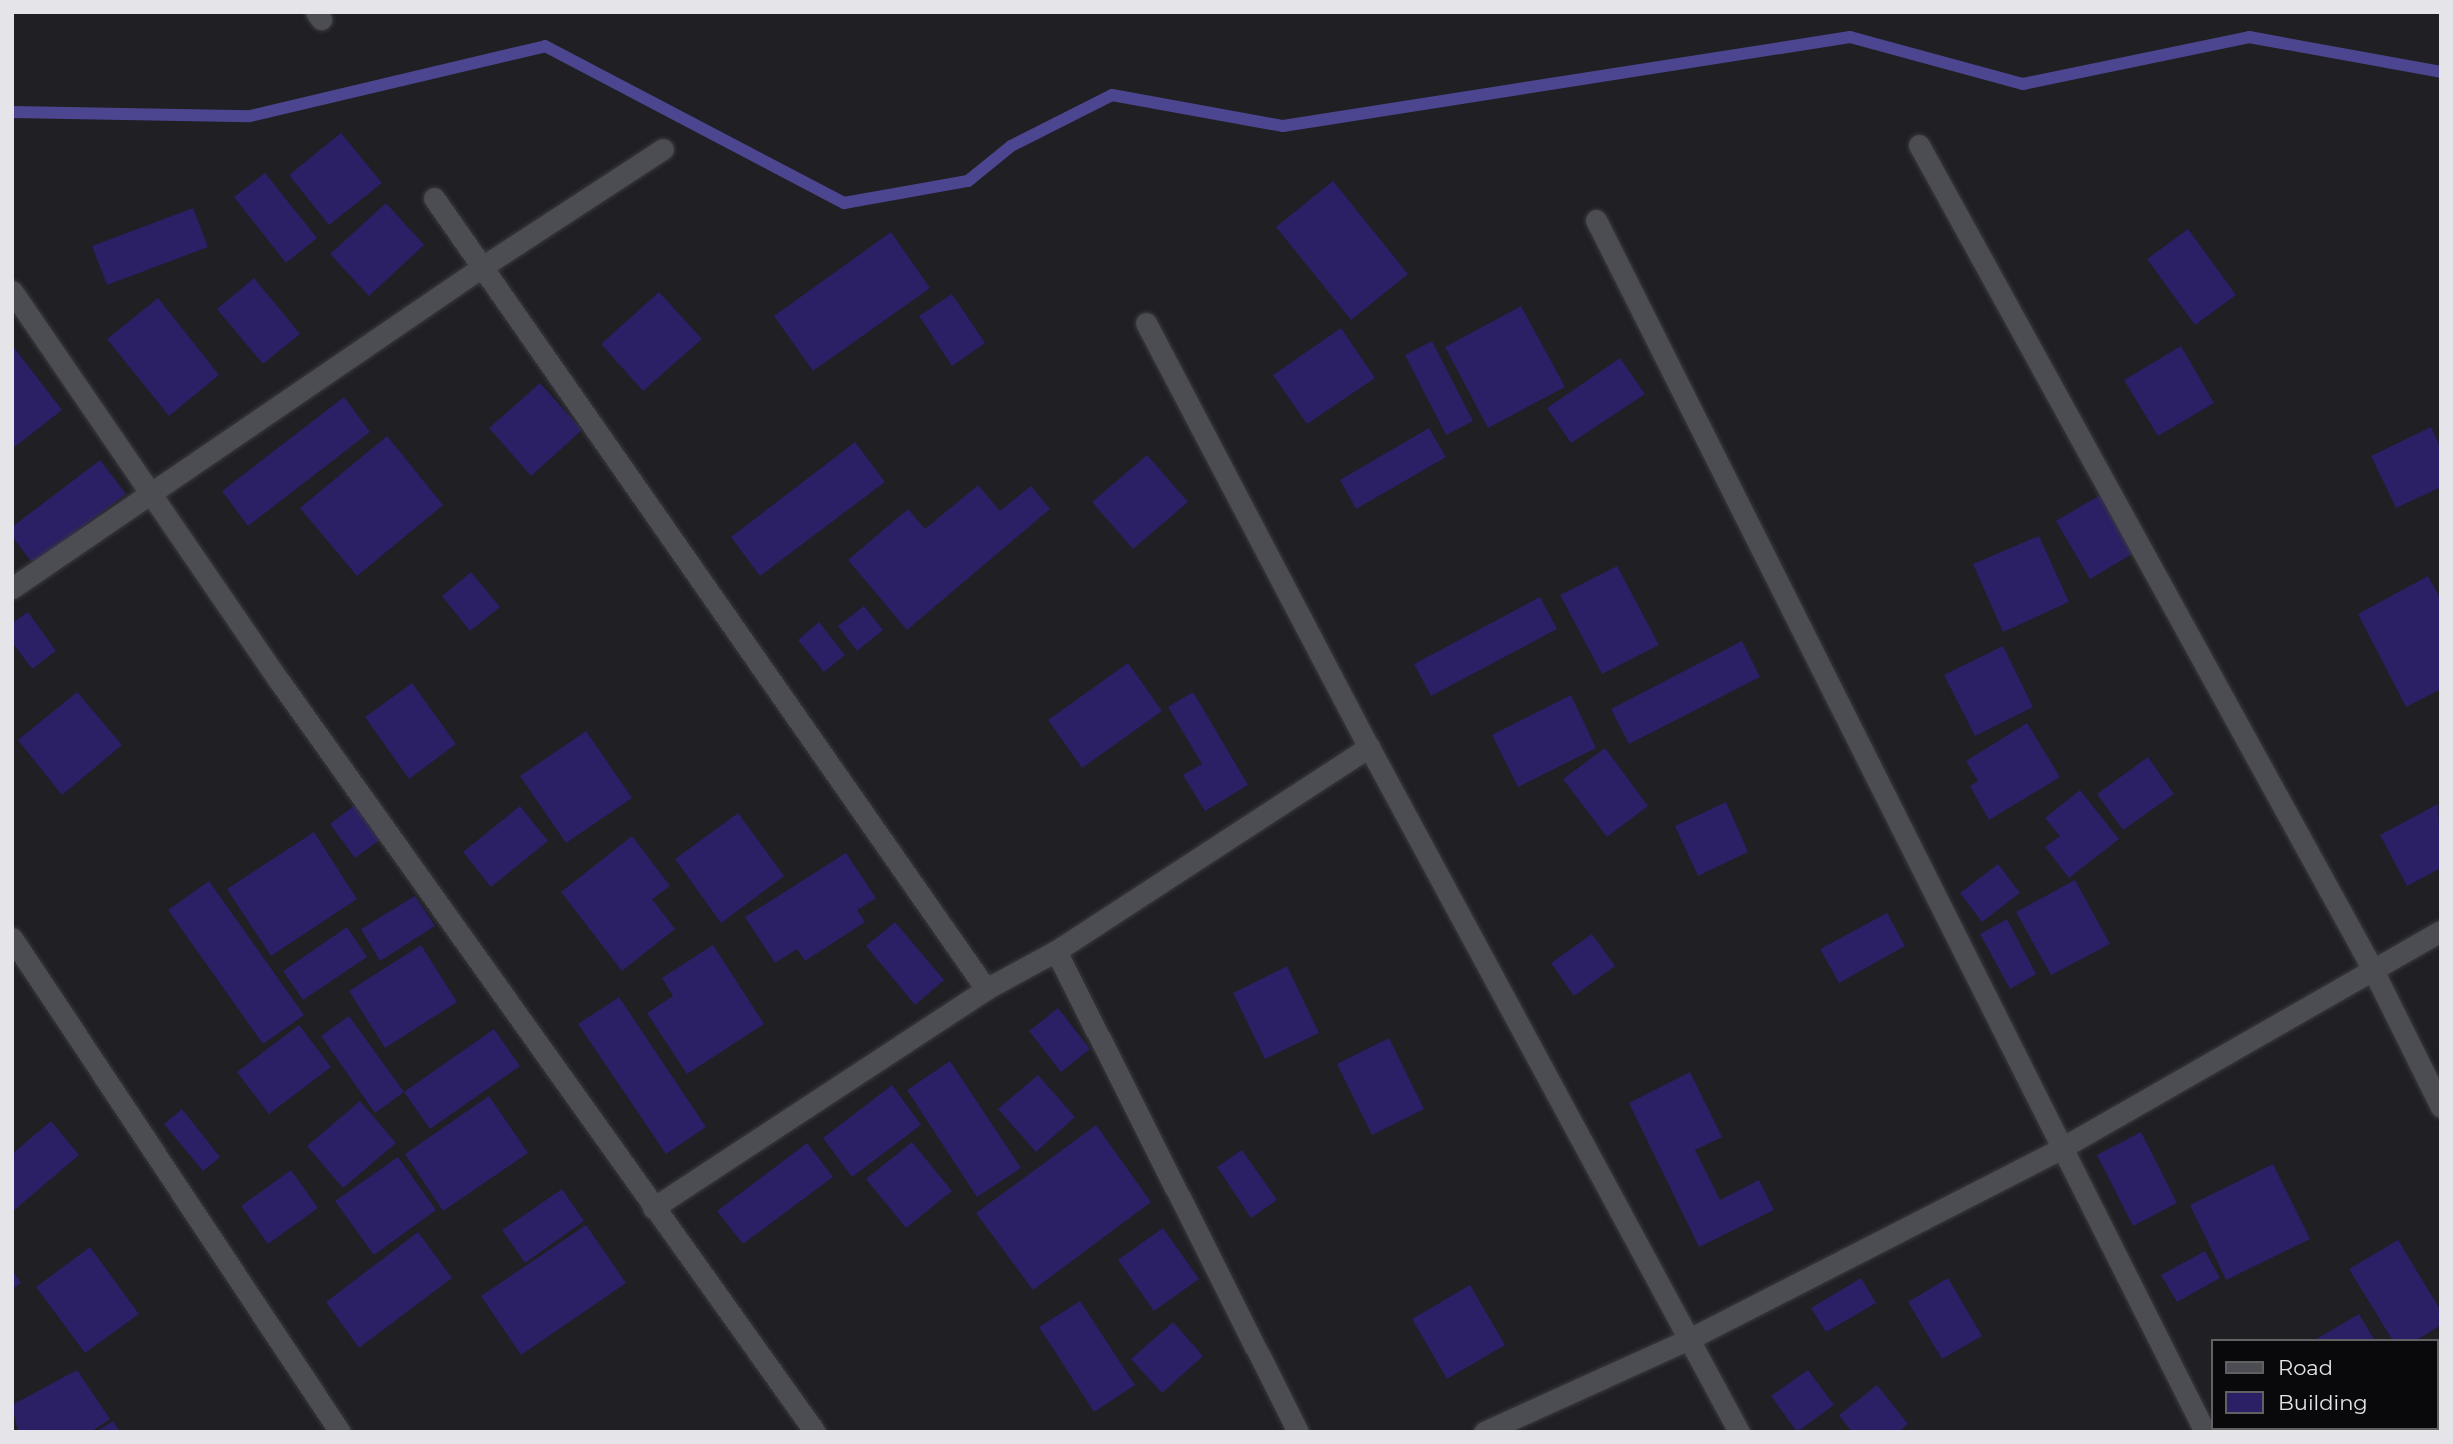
<!DOCTYPE html>
<html>
<head>
<meta charset="utf-8">
<style>
	body { margin:0 }
	#map { position:relative; width:2453px; height:1444px; overflow:hidden; background:#1f1f24; font-family:Montserrat,sans-serif }
	div>[style] { position:absolute }
	.stream>* { height:12px; margin:-6px; padding:0 6px; transform-origin:6px; border-radius:6px; background:#4c4690 }
	.building>* { inset:0; background:#2b1f66 }
	.roads { filter:drop-shadow(0 0 2px #39393e) drop-shadow(0 0 2px #39393e) }
	.street>* { height:21px; margin:-10.5px; padding:0 10.5px; transform-origin:10.5px; border-radius:10.5px; background:#4c4c53 }
	span { translate:-50% -50%; white-space:nowrap; text-align:center; line-height:1.15; -webkit-text-stroke:6px #09090b; paint-order:stroke }
	.frame { position:absolute; inset:0; border:14px solid #e5e5e9; pointer-events:none }
	.legend { position:absolute; left:2211px; top:1339px; width:228px; height:91px; box-sizing:border-box; background:#09090b; border:2px solid #616164; margin:0; padding:9px 12px; list-style:none; font-size:21px; color:#e5e5e9 }
	.legend li { display:flex; align-items:center; gap:14px; height:35px }
	.legend b { width:35px; border:2px solid #616164 }
</style>
</head>
<body>
<div id="map">
	<div class="stream">
		<div style="left:12px;top:112px;width:238px;rotate:1deg"></div>
		<div style="left:250px;top:116px;width:303px;rotate:-13.3deg"></div>
		<div style="left:545px;top:46px;width:338px;rotate:27.7deg"></div>
		<div style="left:844px;top:203px;width:126px;rotate:-10.1deg"></div>
		<div style="left:968px;top:181px;width:55px;rotate:-39.1deg"></div>
		<div style="left:1011px;top:146px;width:113px;rotate:-26.8deg"></div>
		<div style="left:1112px;top:95px;width:174px;rotate:10.3deg"></div>
		<div style="left:1283px;top:126px;width:574px;rotate:-8.92deg"></div>
		<div style="left:1850px;top:37px;width:179px;rotate:15.2deg"></div>
		<div style="left:2023px;top:84px;width:231px;rotate:-11.7deg"></div>
		<div style="left:2249px;top:37px;width:195px;rotate:10.3deg"></div>
	</div>
	<div class="building">
		<div style="clip-path:polygon(341px 133px,382px 183px,329px 225px,289px 175px)"></div>
		<div style="clip-path:polygon(265px 173px,317px 238px,286px 263px,234px 197px)"></div>
		<div style="clip-path:polygon(1333px 181px,1408px 274px,1351px 320px,1276px 227px)"></div>
		<div style="clip-path:polygon(386px 203px,424px 245px,369px 296px,330px 254px)"></div>
		<div style="clip-path:polygon(193px 208px,208px 247px,107px 285px,92px 246px)"></div>
		<div style="clip-path:polygon(2188px 229px,2236px 295px,2195px 325px,2147px 259px)"></div>
		<div style="clip-path:polygon(891px 232px,930px 288px,813px 371px,774px 316px)"></div>
		<div style="clip-path:polygon(254px 278px,300px 334px,263px 364px,217px 309px)"></div>
		<div style="clip-path:polygon(659px 292px,702px 339px,643px 391px,601px 344px)"></div>
		<div style="clip-path:polygon(952px 294px,985px 343px,952px 366px,919px 316px)"></div>
		<div style="clip-path:polygon(158px 298px,219px 375px,169px 416px,107px 339px)"></div>
		<div style="clip-path:polygon(1521px 306px,1565px 387px,1488px 428px,1445px 347px)"></div>
		<div style="clip-path:polygon(1341px 328px,1375px 378px,1307px 424px,1273px 375px)"></div>
		<div style="clip-path:polygon(1432px 341px,1473px 421px,1446px 435px,1405px 355px)"></div>
		<div style="clip-path:polygon(12px 345px,62px 410px,12px 449px)"></div>
		<div style="clip-path:polygon(2181px 346px,2214px 403px,2158px 436px,2124px 380px)"></div>
		<div style="clip-path:polygon(1620px 358px,1645px 394px,1571px 443px,1547px 408px)"></div>
		<div style="clip-path:polygon(540px 383px,582px 430px,531px 476px,489px 428px)"></div>
		<div style="clip-path:polygon(344px 397px,370px 432px,248px 526px,222px 491px)"></div>
		<div style="clip-path:polygon(2431px 427px,2441px 449px,2441px 487px,2396px 508px,2371px 456px)"></div>
		<div style="clip-path:polygon(1429px 428px,1446px 457px,1356px 509px,1340px 480px)"></div>
		<div style="clip-path:polygon(387px 436px,443px 505px,357px 576px,300px 508px)"></div>
		<div style="clip-path:polygon(855px 442px,885px 482px,760px 576px,731px 537px)"></div>
		<div style="clip-path:polygon(1147px 455px,1188px 502px,1133px 549px,1092px 502px)"></div>
		<div style="clip-path:polygon(100px 460px,126px 494px,33px 564px,12px 536px,12px 527px)"></div>
		<div style="clip-path:polygon(978px 485px,1000px 511px,1031px 486px,1050px 509px,907px 630px,848px 560px,908px 509px,925px 529px)"></div>
		<div style="clip-path:polygon(2102px 494px,2137px 551px,2090px 579px,2056px 521px)"></div>
		<div style="clip-path:polygon(2039px 536px,2069px 602px,2003px 632px,1973px 564px)"></div>
		<div style="clip-path:polygon(1617px 566px,1659px 645px,1602px 674px,1560px 595px)"></div>
		<div style="clip-path:polygon(471px 572px,500px 607px,470px 631px,442px 596px)"></div>
		<div style="clip-path:polygon(2428px 576px,2441px 600px,2441px 689px,2406px 707px,2358px 614px)"></div>
		<div style="clip-path:polygon(1540px 597px,1557px 629px,1431px 696px,1414px 664px)"></div>
		<div style="clip-path:polygon(864px 606px,883px 630px,857px 651px,838px 626px)"></div>
		<div style="clip-path:polygon(28px 612px,56px 651px,32px 669px,12px 642px,12px 623px)"></div>
		<div style="clip-path:polygon(819px 622px,845px 655px,824px 672px,798px 640px)"></div>
		<div style="clip-path:polygon(1742px 641px,1760px 677px,1629px 744px,1611px 709px)"></div>
		<div style="clip-path:polygon(2003px 646px,2033px 707px,1975px 736px,1944px 675px)"></div>
		<div style="clip-path:polygon(1128px 663px,1162px 711px,1082px 768px,1048px 720px)"></div>
		<div style="clip-path:polygon(412px 683px,456px 744px,409px 779px,365px 717px)"></div>
		<div style="clip-path:polygon(77px 692px,122px 745px,62px 795px,18px 740px)"></div>
		<div style="clip-path:polygon(1193px 692px,1248px 785px,1205px 811px,1183px 775px,1202px 764px,1168px 707px)"></div>
		<div style="clip-path:polygon(1571px 695px,1596px 748px,1518px 787px,1492px 735px)"></div>
		<div style="clip-path:polygon(2027px 723px,2060px 777px,1989px 820px,1970px 786px,1978px 781px,1966px 761px)"></div>
		<div style="clip-path:polygon(586px 731px,632px 798px,566px 843px,520px 776px)"></div>
		<div style="clip-path:polygon(1605px 748px,1648px 806px,1607px 837px,1563px 779px)"></div>
		<div style="clip-path:polygon(2148px 757px,2174px 794px,2123px 830px,2097px 794px)"></div>
		<div style="clip-path:polygon(2080px 790px,2119px 839px,2069px 878px,2045px 847px,2060px 836px,2045px 818px)"></div>
		<div style="clip-path:polygon(1726px 802px,1748px 852px,1698px 876px,1675px 826px)"></div>
		<div style="clip-path:polygon(2438px 804px,2441px 868px,2407px 886px,2380px 835px)"></div>
		<div style="clip-path:polygon(355px 805px,381px 839px,355px 858px,330px 824px)"></div>
		<div style="clip-path:polygon(520px 806px,548px 841px,491px 887px,463px 852px)"></div>
		<div style="clip-path:polygon(738px 813px,784px 876px,721px 923px,675px 859px)"></div>
		<div style="clip-path:polygon(314px 832px,357px 899px,271px 956px,227px 889px)"></div>
		<div style="clip-path:polygon(632px 836px,670px 886px,652px 899px,675px 929px,622px 971px,561px 892px)"></div>
		<div style="clip-path:polygon(846px 853px,876px 898px,857px 910px,865px 922px,805px 961px,797px 949px,775px 963px,745px 917px)"></div>
		<div style="clip-path:polygon(1998px 864px,2020px 893px,1982px 922px,1960px 893px)"></div>
		<div style="clip-path:polygon(2075px 880px,2110px 944px,2051px 975px,2016px 912px)"></div>
		<div style="clip-path:polygon(209px 881px,304px 1015px,263px 1044px,168px 910px)"></div>
		<div style="clip-path:polygon(415px 896px,435px 926px,380px 961px,361px 929px)"></div>
		<div style="clip-path:polygon(1887px 913px,1905px 946px,1839px 983px,1820px 949px)"></div>
		<div style="clip-path:polygon(2007px 919px,2036px 974px,2010px 989px,1980px 934px)"></div>
		<div style="clip-path:polygon(895px 922px,944px 980px,915px 1005px,866px 946px)"></div>
		<div style="clip-path:polygon(347px 927px,367px 957px,303px 1000px,283px 971px)"></div>
		<div style="clip-path:polygon(1592px 934px,1615px 966px,1574px 996px,1551px 963px)"></div>
		<div style="clip-path:polygon(421px 945px,457px 1002px,385px 1048px,349px 991px)"></div>
		<div style="clip-path:polygon(713px 945px,764px 1024px,687px 1074px,647px 1013px,673px 996px,662px 978px)"></div>
		<div style="clip-path:polygon(1287px 966px,1319px 1033px,1265px 1059px,1233px 993px)"></div>
		<div style="clip-path:polygon(619px 997px,706px 1127px,666px 1154px,578px 1024px)"></div>
		<div style="clip-path:polygon(1058px 1008px,1090px 1049px,1061px 1072px,1029px 1031px)"></div>
		<div style="clip-path:polygon(349px 1016px,404px 1092px,375px 1113px,321px 1036px)"></div>
		<div style="clip-path:polygon(299px 1025px,331px 1067px,269px 1114px,237px 1072px)"></div>
		<div style="clip-path:polygon(494px 1029px,520px 1066px,430px 1129px,404px 1092px)"></div>
		<div style="clip-path:polygon(1389px 1038px,1424px 1109px,1372px 1135px,1337px 1064px)"></div>
		<div style="clip-path:polygon(950px 1061px,1021px 1168px,977px 1197px,907px 1090px)"></div>
		<div style="clip-path:polygon(1690px 1072px,1722px 1137px,1695px 1150px,1720px 1200px,1759px 1180px,1774px 1210px,1699px 1247px,1629px 1103px)"></div>
		<div style="clip-path:polygon(1038px 1075px,1075px 1117px,1036px 1152px,998px 1109px)"></div>
		<div style="clip-path:polygon(892px 1085px,921px 1125px,852px 1177px,823px 1138px)"></div>
		<div style="clip-path:polygon(489px 1096px,528px 1153px,443px 1211px,405px 1154px)"></div>
		<div style="clip-path:polygon(360px 1101px,396px 1143px,343px 1188px,307px 1146px)"></div>
		<div style="clip-path:polygon(182px 1109px,220px 1157px,203px 1171px,164px 1124px)"></div>
		<div style="clip-path:polygon(51px 1121px,79px 1155px,12px 1212px,12px 1154px)"></div>
		<div style="clip-path:polygon(1096px 1125px,1151px 1202px,1033px 1290px,976px 1213px)"></div>
		<div style="clip-path:polygon(2141px 1132px,2177px 1203px,2133px 1226px,2097px 1155px)"></div>
		<div style="clip-path:polygon(912px 1142px,952px 1191px,906px 1228px,866px 1179px)"></div>
		<div style="clip-path:polygon(807px 1143px,833px 1177px,743px 1244px,717px 1211px)"></div>
		<div style="clip-path:polygon(1242px 1150px,1277px 1200px,1251px 1218px,1217px 1167px)"></div>
		<div style="clip-path:polygon(398px 1157px,436px 1210px,374px 1255px,335px 1201px)"></div>
		<div style="clip-path:polygon(2273px 1164px,2310px 1239px,2226px 1280px,2190px 1205px)"></div>
		<div style="clip-path:polygon(291px 1170px,318px 1208px,268px 1244px,241px 1206px)"></div>
		<div style="clip-path:polygon(562px 1189px,584px 1221px,525px 1263px,502px 1230px)"></div>
		<div style="clip-path:polygon(586px 1225px,626px 1283px,521px 1355px,481px 1296px)"></div>
		<div style="clip-path:polygon(1163px 1228px,1199px 1279px,1154px 1311px,1118px 1260px)"></div>
		<div style="clip-path:polygon(418px 1232px,452px 1278px,359px 1348px,326px 1302px)"></div>
		<div style="clip-path:polygon(2398px 1240px,2441px 1311px,2441px 1325px,2415px 1341px,2393px 1341px,2349px 1269px)"></div>
		<div style="clip-path:polygon(90px 1247px,139px 1314px,85px 1353px,36px 1287px)"></div>
		<div style="clip-path:polygon(2205px 1251px,2220px 1278px,2177px 1302px,2161px 1275px)"></div>
		<div style="clip-path:polygon(12px 1270px,21px 1283px,12px 1289px)"></div>
		<div style="clip-path:polygon(1861px 1278px,1876px 1303px,1826px 1332px,1811px 1308px)"></div>
		<div style="clip-path:polygon(1948px 1278px,1982px 1336px,1942px 1359px,1908px 1302px)"></div>
		<div style="clip-path:polygon(1470px 1285px,1505px 1345px,1447px 1379px,1412px 1319px)"></div>
		<div style="clip-path:polygon(1080px 1301px,1135px 1385px,1094px 1412px,1039px 1327px)"></div>
		<div style="clip-path:polygon(2359px 1314px,2375px 1341px,2313px 1341px)"></div>
		<div style="clip-path:polygon(1173px 1322px,1203px 1356px,1162px 1393px,1131px 1359px)"></div>
		<div style="clip-path:polygon(77px 1370px,110px 1419px,91px 1432px,18px 1432px,12px 1405px)"></div>
		<div style="clip-path:polygon(1808px 1370px,1834px 1405px,1797px 1432px,1771px 1396px)"></div>
		<div style="clip-path:polygon(1877px 1385px,1908px 1424px,1898px 1432px,1852px 1432px,1839px 1415px)"></div>
		<div style="clip-path:polygon(113px 1421px,120px 1432px,96px 1432px)"></div>
	</div>
	<div class="roads">
		<div class="street">
			<div style="left:316px;top:12px;width:9px;rotate:54deg"></div>
			<div style="left:1919px;top:145px;width:939px;rotate:61.17deg"></div>
			<div style="left:2372px;top:968px;width:155px;rotate:63.6deg"></div>
			<div style="left:434px;top:198px;width:965px;rotate:55.09deg"></div>
			<div style="left:1596px;top:220px;width:1356px;rotate:63.32deg"></div>
			<div style="left:12px;top:291px;width:474px;rotate:55.6deg"></div>
			<div style="left:280px;top:682px;width:921px;rotate:54.5deg"></div>
			<div style="left:1146px;top:323px;width:479px;rotate:62.3deg"></div>
			<div style="left:1369px;top:747px;width:779px;rotate:61.62deg"></div>
			<div style="left:12px;top:588px;width:569px;rotate:-34.33deg"></div>
			<div style="left:482px;top:267px;width:216px;rotate:-33.1deg"></div>
			<div style="left:12px;top:938px;width:593px;rotate:56.42deg"></div>
			<div style="left:1056px;top:951px;width:538px;rotate:63.29deg"></div>
			<div style="left:653px;top:1208px;width:399px;rotate:-33.3deg"></div>
			<div style="left:986px;top:989px;width:80px;rotate:-28.5deg"></div>
			<div style="left:1056px;top:951px;width:374px;rotate:-33.1deg"></div>
			<div style="left:1484px;top:1432px;width:227px;rotate:-24.4deg"></div>
			<div style="left:1691px;top:1338px;width:415px;rotate:-27.1deg"></div>
			<div style="left:2060px;top:1149px;width:439px;rotate:-29.8deg"></div>
		</div>
	</div>
	<div class="frame"></div>
	<ul class="legend">
	<li><b style="height:9px;background:#4c4c53"></b>Road</li>
	<li><b style="height:19px;background:#2b1f66"></b>Building</li>
	</ul>
</div>
</body>
</html>
